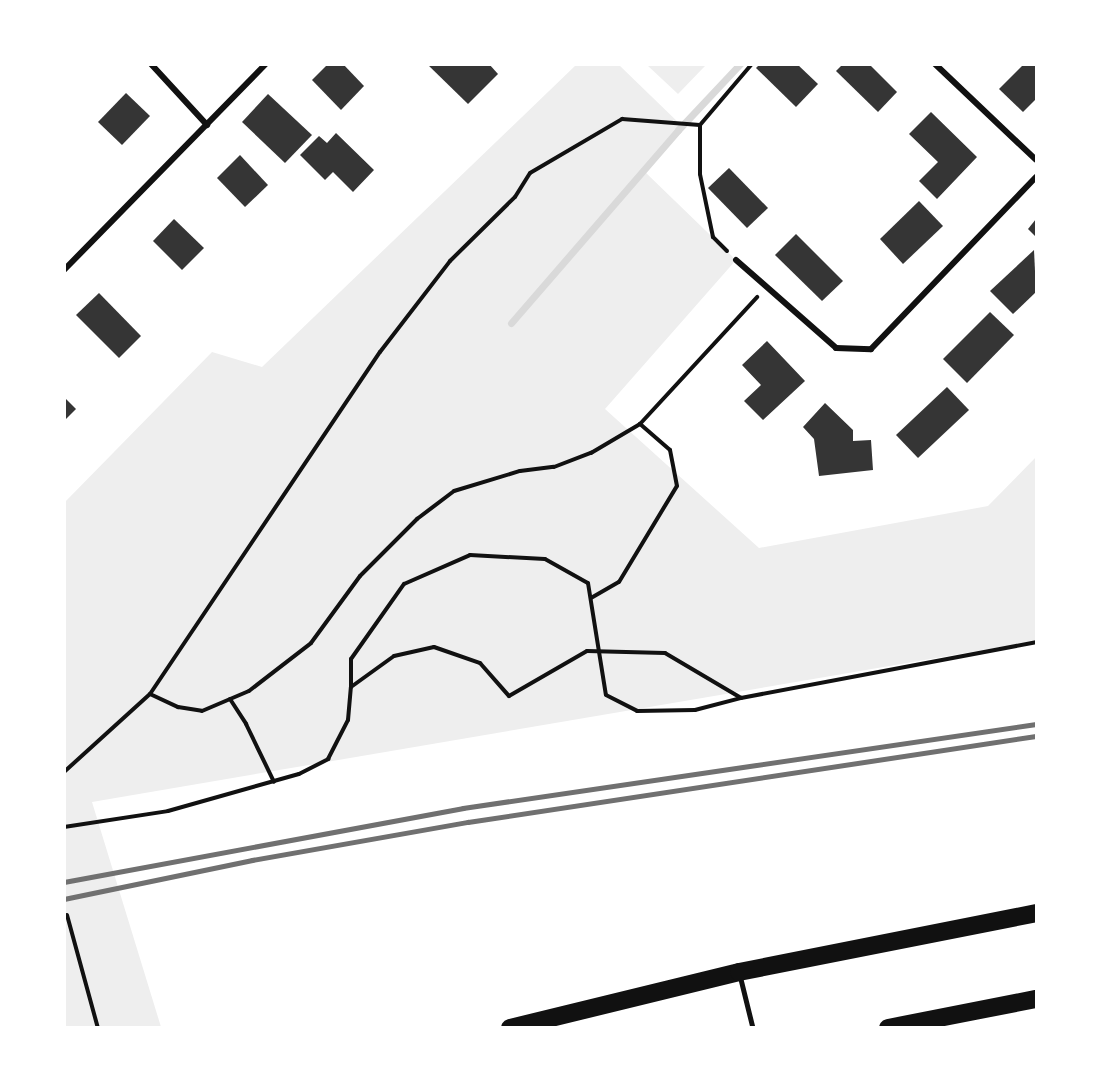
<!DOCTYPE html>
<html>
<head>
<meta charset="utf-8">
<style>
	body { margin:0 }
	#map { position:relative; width:1101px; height:1092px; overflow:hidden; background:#fff; font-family:"Zilla Slab",serif }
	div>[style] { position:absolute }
	.green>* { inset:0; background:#eee }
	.stream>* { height:7px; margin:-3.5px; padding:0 3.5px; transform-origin:3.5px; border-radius:3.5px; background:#d9d9d9 }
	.building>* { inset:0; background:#353535 }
	.path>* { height:4px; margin:-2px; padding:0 2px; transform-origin:2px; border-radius:2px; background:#111 }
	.service>* { height:4.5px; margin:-2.25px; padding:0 2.25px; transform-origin:2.25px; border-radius:2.25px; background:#111 }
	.minor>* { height:6px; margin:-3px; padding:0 3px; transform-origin:3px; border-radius:3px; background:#111 }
	.motorway>* { height:18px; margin:-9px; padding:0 9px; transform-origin:9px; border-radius:9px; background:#111 }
	.rail>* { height:4.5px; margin:-2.25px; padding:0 2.25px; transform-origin:2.25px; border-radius:2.25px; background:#707070 }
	span { translate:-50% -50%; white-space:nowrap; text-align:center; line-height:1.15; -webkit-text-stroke:5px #fff; paint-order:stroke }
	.frame { position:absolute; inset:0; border:66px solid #fff; pointer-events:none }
</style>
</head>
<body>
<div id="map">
	<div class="green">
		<div style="clip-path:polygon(576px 65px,619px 65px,682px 126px,644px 171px,736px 260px,605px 409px,759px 548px,988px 506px,1036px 457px,1036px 641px,92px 802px,161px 1027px,65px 1027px,64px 503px,212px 352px,262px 367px)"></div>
		<div style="clip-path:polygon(647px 65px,706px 65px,678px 94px)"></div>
	</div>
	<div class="stream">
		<div style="left:511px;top:323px;width:255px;rotate:-49.1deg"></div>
		<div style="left:678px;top:130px;width:91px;rotate:-46.8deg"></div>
	</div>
	<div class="building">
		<div style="clip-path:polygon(328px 64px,343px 64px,364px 86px,341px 110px,312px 80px)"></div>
		<div style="clip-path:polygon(427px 64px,489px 64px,498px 74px,468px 104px)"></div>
		<div style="clip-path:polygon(760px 64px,797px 64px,818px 84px,796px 107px,756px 68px)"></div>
		<div style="clip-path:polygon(843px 64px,869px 64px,897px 92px,878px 112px,836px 71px)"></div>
		<div style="clip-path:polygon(1024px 64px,1036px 64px,1036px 99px,1023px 112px,999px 89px)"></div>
		<div style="clip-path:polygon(126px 93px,150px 116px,122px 145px,98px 122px)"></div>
		<div style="clip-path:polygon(268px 94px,312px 135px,285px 163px,242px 122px)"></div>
		<div style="clip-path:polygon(931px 112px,977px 157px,937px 199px,919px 181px,938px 162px,909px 134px)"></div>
		<div style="clip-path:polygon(336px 133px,374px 170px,353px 192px,333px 172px,325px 180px,300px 155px,319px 136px,327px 143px)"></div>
		<div style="clip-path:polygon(240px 155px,268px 185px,245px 207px,217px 178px)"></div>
		<div style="clip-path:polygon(729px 168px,768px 208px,747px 228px,708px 188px)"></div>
		<div style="clip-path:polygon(919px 201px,943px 226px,903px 264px,880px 239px)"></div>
		<div style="clip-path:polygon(174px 219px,204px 248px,182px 270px,153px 241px)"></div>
		<div style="clip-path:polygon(1036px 219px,1036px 237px,1028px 229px)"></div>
		<div style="clip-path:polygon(796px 234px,843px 281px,822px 301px,775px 255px)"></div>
		<div style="clip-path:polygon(1034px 250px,1036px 292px,1013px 314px,990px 291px)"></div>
		<div style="clip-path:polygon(99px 293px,141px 336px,119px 358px,76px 315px)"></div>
		<div style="clip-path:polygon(990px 312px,1014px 335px,967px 383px,943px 359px)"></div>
		<div style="clip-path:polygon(767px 341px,805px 381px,763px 420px,744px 401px,761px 385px,742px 365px)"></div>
		<div style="clip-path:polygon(947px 387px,969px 410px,918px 458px,896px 435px)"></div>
		<div style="clip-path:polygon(64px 397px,76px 409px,64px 421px)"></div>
		<div style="clip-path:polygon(825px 403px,853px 430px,853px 441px,871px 440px,873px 470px,819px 476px,814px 439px,803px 427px)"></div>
	</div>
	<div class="path">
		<div style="left:727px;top:251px;width:20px;rotate:-135deg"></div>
		<div style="left:713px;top:237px;width:64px;rotate:-101.7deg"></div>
		<div style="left:700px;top:174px;width:49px;rotate:-90deg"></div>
		<div style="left:700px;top:125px;width:80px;rotate:-49.6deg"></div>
		<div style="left:591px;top:598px;width:32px;rotate:-30deg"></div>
		<div style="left:619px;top:582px;width:112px;rotate:-58.9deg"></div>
		<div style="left:677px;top:486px;width:37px;rotate:-101deg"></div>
		<div style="left:670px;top:450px;width:40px;rotate:-139deg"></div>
		<div style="left:351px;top:687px;width:28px;rotate:-90deg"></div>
		<div style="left:351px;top:659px;width:92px;rotate:-54.8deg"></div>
		<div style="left:404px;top:584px;width:72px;rotate:-23.7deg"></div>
		<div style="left:470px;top:555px;width:75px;rotate:3.1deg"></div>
		<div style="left:545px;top:559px;width:49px;rotate:29.2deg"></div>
		<div style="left:588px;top:583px;width:113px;rotate:80.9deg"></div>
		<div style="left:606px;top:695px;width:35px;rotate:27deg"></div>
		<div style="left:637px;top:711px;width:58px;rotate:-1deg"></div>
		<div style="left:695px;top:710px;width:48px;rotate:-14.6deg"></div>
		<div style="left:150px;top:694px;width:31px;rotate:25deg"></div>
		<div style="left:178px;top:707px;width:24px;rotate:9deg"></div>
		<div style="left:202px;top:711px;width:51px;rotate:-23.1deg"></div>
		<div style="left:249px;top:691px;width:78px;rotate:-37.7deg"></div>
		<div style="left:311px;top:643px;width:83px;rotate:-53.8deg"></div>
		<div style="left:360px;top:576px;width:81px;rotate:-45deg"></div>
		<div style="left:417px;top:519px;width:46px;rotate:-37.1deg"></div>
		<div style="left:454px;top:491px;width:69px;rotate:-16.9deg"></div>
		<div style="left:520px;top:471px;width:34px;rotate:-7deg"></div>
		<div style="left:554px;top:467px;width:40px;rotate:-21deg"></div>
		<div style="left:591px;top:453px;width:57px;rotate:-30.6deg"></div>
		<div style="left:640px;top:424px;width:173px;rotate:-47.3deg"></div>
		<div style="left:230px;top:699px;width:30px;rotate:57deg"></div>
		<div style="left:246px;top:724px;width:64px;rotate:64.2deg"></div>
		<div style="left:64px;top:772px;width:116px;rotate:-42.2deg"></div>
		<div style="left:150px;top:694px;width:412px;rotate:-56.1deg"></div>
		<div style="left:380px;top:352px;width:115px;rotate:-52.4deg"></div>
		<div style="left:450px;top:261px;width:91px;rotate:-44.6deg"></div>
		<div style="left:515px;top:197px;width:28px;rotate:-58deg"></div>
		<div style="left:530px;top:173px;width:107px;rotate:-30.4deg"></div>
		<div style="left:622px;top:119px;width:78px;rotate:4.4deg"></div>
		<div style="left:64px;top:827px;width:105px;rotate:-8.7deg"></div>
		<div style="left:168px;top:811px;width:136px;rotate:-15.8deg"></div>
		<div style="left:299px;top:774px;width:33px;rotate:-27deg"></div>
		<div style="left:328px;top:759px;width:44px;rotate:-62.9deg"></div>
		<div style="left:348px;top:720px;width:33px;rotate:-85deg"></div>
		<div style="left:351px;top:687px;width:53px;rotate:-35.8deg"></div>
		<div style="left:394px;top:656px;width:41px;rotate:-12.7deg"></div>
		<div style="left:434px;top:647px;width:49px;rotate:19.2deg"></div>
		<div style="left:480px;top:663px;width:44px;rotate:48.7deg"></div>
		<div style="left:509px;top:696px;width:90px;rotate:-30deg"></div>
		<div style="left:587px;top:651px;width:78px;rotate:1.5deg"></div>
		<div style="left:665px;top:653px;width:88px;rotate:30.6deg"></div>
		<div style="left:741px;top:698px;width:300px;rotate:-10.7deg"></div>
		<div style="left:67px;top:915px;width:117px;rotate:74.7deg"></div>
	</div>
	<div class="service">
		<div style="left:740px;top:975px;width:55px;rotate:76.2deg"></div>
	</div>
	<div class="minor">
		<div style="left:151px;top:64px;width:83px;rotate:47.4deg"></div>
		<div style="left:935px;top:64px;width:139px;rotate:43.5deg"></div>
		<div style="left:736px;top:260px;width:133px;rotate:41.3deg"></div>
		<div style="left:836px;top:348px;width:35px;rotate:2deg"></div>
		<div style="left:871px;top:349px;width:238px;rotate:-46.2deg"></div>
		<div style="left:64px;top:270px;width:289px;rotate:-45.6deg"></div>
	</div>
	<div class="motorway">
		<div style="left:510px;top:1028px;width:236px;rotate:-13.7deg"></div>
		<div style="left:739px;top:972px;width:303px;rotate:-11.2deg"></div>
		<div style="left:888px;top:1028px;width:151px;rotate:-11.1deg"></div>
	</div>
	<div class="rail">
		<div style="left:64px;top:882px;width:406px;rotate:-10.5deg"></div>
		<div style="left:463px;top:808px;width:579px;rotate:-8.34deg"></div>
		<div style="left:64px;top:899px;width:192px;rotate:-11.7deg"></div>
		<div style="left:252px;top:860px;width:219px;rotate:-10deg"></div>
		<div style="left:468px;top:822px;width:574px;rotate:-8.61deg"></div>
	</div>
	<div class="frame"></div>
</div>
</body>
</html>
